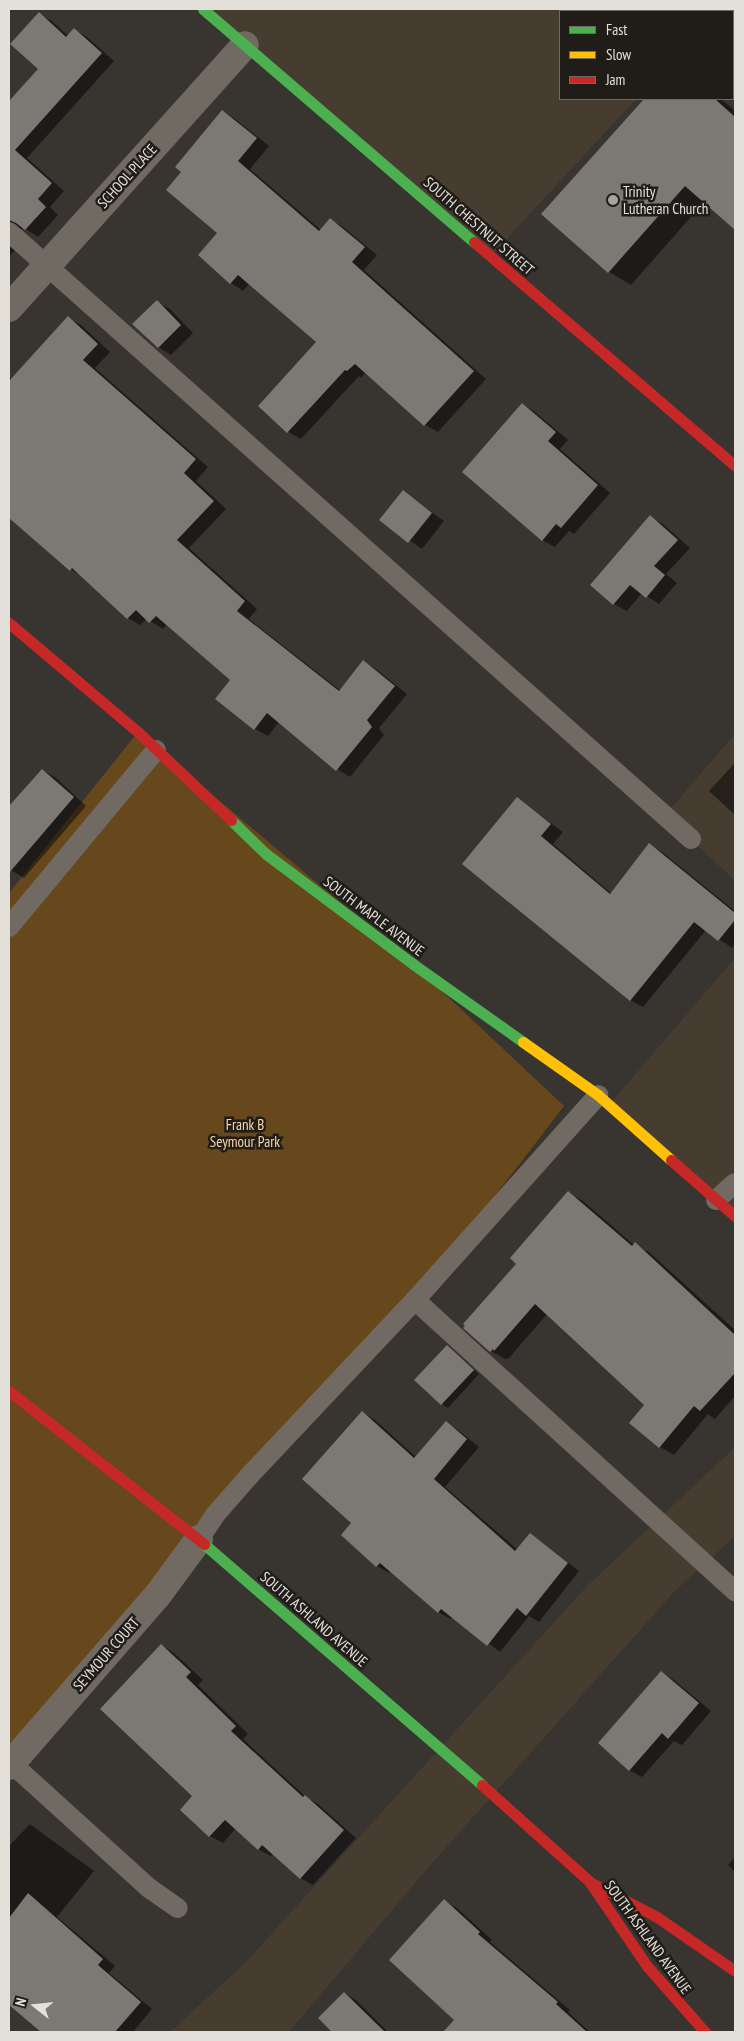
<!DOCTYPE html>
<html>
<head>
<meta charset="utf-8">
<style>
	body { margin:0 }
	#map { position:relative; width:744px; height:2041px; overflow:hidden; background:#383430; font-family:"PT Sans Narrow",sans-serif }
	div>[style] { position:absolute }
	.built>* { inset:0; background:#463c2f }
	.green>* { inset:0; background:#66481c }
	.shadow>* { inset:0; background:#0007 }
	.building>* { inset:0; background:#7c7874 }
	.lane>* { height:20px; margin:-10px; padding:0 10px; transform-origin:10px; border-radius:10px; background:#706a63 }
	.street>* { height:28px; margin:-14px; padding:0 14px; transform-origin:14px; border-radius:14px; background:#706a63 }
	.fast>* { height:11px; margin:-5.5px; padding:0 5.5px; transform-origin:5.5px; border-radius:5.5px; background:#4caf50 }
	.slow>* { height:11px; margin:-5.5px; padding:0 5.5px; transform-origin:5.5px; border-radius:5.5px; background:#ffc107 }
	.jam>* { height:11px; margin:-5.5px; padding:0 5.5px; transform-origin:5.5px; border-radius:5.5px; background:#c62828 }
	.dots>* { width:14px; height:14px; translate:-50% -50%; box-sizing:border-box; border:2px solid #201d19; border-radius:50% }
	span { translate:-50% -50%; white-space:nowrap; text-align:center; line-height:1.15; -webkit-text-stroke:5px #201d19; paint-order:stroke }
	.street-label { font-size:15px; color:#e3dfd9 }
	.poi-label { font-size:15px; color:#e3dfd9 }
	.left { translate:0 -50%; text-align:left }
	.park-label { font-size:15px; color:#fcd6a8 }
	.frame { position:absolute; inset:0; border:10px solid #e3dfd9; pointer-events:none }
	.legend { position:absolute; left:559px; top:10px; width:175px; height:90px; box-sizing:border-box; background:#201d19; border:1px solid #6e6b66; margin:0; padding:6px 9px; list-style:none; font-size:15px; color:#e3dfd9 }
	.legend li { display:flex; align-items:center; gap:10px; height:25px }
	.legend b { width:25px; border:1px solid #6e6b66 }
	.north { position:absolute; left:10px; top:1981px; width:50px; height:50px; -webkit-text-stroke:4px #201d19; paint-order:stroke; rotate:286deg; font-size:14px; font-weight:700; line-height:20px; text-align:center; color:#e3dfd9 }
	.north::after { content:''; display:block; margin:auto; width:18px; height:22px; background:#e3dfd9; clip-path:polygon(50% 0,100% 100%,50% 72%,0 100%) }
</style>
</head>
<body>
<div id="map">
	<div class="built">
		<div style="clip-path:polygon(203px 9px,719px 9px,716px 11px,560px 11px,560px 99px,636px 99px,491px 256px)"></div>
		<div style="clip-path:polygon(735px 734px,735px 881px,665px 815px)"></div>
		<div style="clip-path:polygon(735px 958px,735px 1216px,609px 1105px)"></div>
		<div style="clip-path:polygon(735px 1447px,735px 1536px,674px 1592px,427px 1869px,289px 2032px,170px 2032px,245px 1963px,587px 1586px)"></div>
	</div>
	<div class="green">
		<div style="clip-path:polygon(138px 732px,413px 964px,564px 1106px,415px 1300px,9px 1766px,9px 893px)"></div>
	</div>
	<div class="shadow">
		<div style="clip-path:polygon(39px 14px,52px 21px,69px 37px,75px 30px,87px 37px,114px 61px,27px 158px,64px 191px,50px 207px,58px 215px,38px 237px,24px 228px,13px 231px,15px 250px,9px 257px,9px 103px,40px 69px)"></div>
		<div style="clip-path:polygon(646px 99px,721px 99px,735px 111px,735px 229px,705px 201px,631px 285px,609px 272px,543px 214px)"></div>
		<div style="clip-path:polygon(222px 111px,235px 119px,269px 146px,250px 169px,321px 230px,330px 219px,343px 227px,377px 255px,364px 270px,486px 379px,438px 432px,425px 425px,366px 372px,361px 378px,359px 376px,301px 439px,288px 432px,259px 406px,318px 342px,250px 283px,243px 291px,231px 283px,219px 232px,183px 172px)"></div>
		<div style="clip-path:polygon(157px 302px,170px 309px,193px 333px,171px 355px,158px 347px)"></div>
		<div style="clip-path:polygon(68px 318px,81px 325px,110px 352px,95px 368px,208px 467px,196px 481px,226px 509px,189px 548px,257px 609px,249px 619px,341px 691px,364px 662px,376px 669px,407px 694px,379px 728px,384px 735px,350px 777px,337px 769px,279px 722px,268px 736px,255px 729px,231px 680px,167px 624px,163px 629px,147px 619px,140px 625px,128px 618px,84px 577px,71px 570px,9px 516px,9px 377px,12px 379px)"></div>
		<div style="clip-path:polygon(523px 404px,535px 412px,568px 440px,560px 449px,610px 493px,574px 534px,569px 531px,555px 547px,542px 540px)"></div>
		<div style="clip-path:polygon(403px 492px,444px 521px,422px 549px,381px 520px)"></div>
		<div style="clip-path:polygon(650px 517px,663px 524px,690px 548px,666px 574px,677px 583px,659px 604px,642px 593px,627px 611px,614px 604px,592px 585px)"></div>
		<div style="clip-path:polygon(735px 763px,735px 815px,709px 791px)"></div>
		<div style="clip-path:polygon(42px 770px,55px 777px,86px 806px,24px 878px,9px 869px,9px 808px)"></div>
		<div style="clip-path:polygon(517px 798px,563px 832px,553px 844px,612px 894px,649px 845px,662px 852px,735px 911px,735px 943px,732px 948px,706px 930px,643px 1007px,630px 1000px)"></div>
		<div style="clip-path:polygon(568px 1193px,583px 1201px,634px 1245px,649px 1252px,735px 1330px,735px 1396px,715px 1419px,708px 1414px,674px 1455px,660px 1447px,646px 1405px,547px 1314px,509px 1358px,505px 1359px,491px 1351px,465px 1328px,518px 1263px)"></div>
		<div style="clip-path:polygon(447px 1347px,479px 1374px,448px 1408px,442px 1404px)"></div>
		<div style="clip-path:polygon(363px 1413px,375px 1420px,416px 1457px,446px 1423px,458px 1430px,479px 1447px,445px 1487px,518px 1550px,530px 1534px,579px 1571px,539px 1622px,529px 1616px,500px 1652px,453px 1617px,451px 1619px,438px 1612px,391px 1571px,389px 1573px,377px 1566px,353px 1523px)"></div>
		<div style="clip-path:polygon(161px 1645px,174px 1653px,203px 1680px,198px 1685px,248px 1734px,243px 1739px,306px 1797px,318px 1804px,356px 1838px,313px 1885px,300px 1878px,274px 1854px,271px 1856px,258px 1849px,236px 1828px,223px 1843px,210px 1836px,194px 1796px)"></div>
		<div style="clip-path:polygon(661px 1672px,674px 1680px,711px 1711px,682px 1745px,674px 1741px,642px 1777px,629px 1770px)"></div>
		<div style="clip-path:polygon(30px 1824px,94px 1871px,57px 1917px,115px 1966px,109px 1973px,152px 2009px,133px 2032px,63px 2032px,60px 2030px,58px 2032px,43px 2032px,22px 2002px,9px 1991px,9px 1846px)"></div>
		<div style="clip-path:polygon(735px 1857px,735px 1872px,728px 1865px)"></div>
		<div style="clip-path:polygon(444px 1901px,457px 1908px,492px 1940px,490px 1942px,570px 2010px,568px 2012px,590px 2032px,470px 2032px,391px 1960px)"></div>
		<div style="clip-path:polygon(344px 1993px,357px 2001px,386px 2030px,384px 2032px,334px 2032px,320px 2018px)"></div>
	</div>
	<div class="building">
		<div style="clip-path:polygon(39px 12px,66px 37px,74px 28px,102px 53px,15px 150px,52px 183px,38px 199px,46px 207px,25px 230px,16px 223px,9px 220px,9px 101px,38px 69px,10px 44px)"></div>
		<div style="clip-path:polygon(644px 99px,715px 99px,735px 117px,735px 230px,685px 186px,608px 273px,541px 214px)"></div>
		<div style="clip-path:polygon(222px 110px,257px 138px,238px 161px,319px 231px,330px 218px,365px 247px,352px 262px,474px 371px,424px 426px,355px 364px,347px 371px,345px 370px,287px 433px,258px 406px,316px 342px,238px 275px,230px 284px,198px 255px,217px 233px,166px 190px,181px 172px,175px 167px)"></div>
		<div style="clip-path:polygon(157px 300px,181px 325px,158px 348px,132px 324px)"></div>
		<div style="clip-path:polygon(68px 316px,98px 344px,83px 360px,196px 459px,184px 473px,214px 501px,177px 540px,245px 601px,237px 611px,339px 691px,363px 660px,395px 686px,367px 720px,372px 727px,336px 771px,267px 713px,254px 730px,215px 699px,230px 680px,156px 616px,149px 623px,136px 610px,127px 619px,72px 568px,70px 571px,9px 518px,9px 381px)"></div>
		<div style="clip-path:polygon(522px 403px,556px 432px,548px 441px,598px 485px,561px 528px,556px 524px,542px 541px,462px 472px)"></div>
		<div style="clip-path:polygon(403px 490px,432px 513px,408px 543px,379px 520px)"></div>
		<div style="clip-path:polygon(650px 515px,678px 540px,654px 566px,665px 575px,646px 598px,630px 585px,613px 605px,590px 585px)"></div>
		<div style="clip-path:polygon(42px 769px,74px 797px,9px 873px,9px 806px)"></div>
		<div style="clip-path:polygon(517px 797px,551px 824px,541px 836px,610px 894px,649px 843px,735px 913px,735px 920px,718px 941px,694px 922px,630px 1001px,462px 864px)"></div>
		<div style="clip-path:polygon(568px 1191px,632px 1246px,635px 1242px,735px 1335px,735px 1373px,700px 1411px,694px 1406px,659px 1448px,629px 1423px,644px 1405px,535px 1304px,494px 1351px,493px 1349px,490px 1352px,463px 1328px,465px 1326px,463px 1324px,516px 1264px,510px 1258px)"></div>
		<div style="clip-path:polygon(447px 1345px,474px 1370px,441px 1405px,414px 1380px)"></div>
		<div style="clip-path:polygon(362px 1411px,414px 1458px,446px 1421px,467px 1439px,434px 1479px,515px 1551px,530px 1533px,568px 1563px,526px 1616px,517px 1608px,487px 1646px,441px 1609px,438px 1613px,380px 1563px,376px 1567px,341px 1535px,351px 1523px,302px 1479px)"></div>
		<div style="clip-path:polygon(161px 1644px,191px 1672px,186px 1677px,236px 1726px,231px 1731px,303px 1797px,305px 1795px,344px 1830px,300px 1879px,262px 1845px,258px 1850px,225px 1820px,209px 1837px,180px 1810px,192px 1796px,100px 1709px)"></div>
		<div style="clip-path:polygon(661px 1671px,699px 1703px,668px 1739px,662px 1733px,629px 1771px,598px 1743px)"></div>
		<div style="clip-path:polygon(28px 1893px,103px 1959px,98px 1965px,141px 2002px,115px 2032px,41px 2032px,9px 2005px,9px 1918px)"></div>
		<div style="clip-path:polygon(444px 1899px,480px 1932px,478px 1934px,558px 2002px,556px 2004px,587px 2032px,443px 2032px,454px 2020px,389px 1960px)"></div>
		<div style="clip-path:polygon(344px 1992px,385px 2032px,332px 2032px,318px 2018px)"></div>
	</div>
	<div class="lane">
		<div style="left:629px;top:9px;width:4px;rotate:34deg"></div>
		<div style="left:9px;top:232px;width:913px;rotate:41.67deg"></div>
		<div style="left:9px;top:927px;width:230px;rotate:-50.3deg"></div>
		<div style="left:716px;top:1200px;width:25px;rotate:-42deg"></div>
		<div style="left:415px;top:1300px;width:433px;rotate:42.3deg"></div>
		<div style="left:199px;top:1539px;width:29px;rotate:-56deg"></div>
		<div style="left:215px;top:1515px;width:53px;rotate:-48.8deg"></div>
		<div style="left:250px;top:1475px;width:241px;rotate:-46.7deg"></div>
		<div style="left:415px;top:1300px;width:275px;rotate:-48.2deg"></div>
		<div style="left:11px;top:1763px;width:186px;rotate:42.2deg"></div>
		<div style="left:149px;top:1888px;width:35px;rotate:35deg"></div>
	</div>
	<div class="street">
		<div style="left:9px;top:308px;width:353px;rotate:-48.1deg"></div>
		<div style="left:9px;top:1766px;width:225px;rotate:-49deg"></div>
		<div style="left:157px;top:1596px;width:71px;rotate:-53.6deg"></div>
	</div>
	<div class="fast">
		<div style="left:203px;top:9px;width:357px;rotate:40.7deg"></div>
		<div style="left:231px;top:820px;width:49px;rotate:44.2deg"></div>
		<div style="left:266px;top:854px;width:184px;rotate:36.8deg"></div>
		<div style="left:413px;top:964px;width:135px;rotate:35.3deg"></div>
		<div style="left:204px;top:1544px;width:368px;rotate:40.9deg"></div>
	</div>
	<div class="slow">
		<div style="left:523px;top:1042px;width:92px;rotate:35.2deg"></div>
		<div style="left:598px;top:1095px;width:98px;rotate:41.7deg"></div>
	</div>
	<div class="jam">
		<div style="left:474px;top:242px;width:344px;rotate:40.6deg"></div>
		<div style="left:9px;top:623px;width:169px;rotate:40.2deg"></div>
		<div style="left:138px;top:732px;width:128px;rotate:43.4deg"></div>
		<div style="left:671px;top:1160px;width:85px;rotate:41.2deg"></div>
		<div style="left:9px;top:1391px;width:248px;rotate:38.1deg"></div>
		<div style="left:482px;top:1785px;width:144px;rotate:41.9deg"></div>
		<div style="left:589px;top:1881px;width:103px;rotate:55.7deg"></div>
		<div style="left:647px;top:1966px;width:88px;rotate:48.7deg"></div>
		<div style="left:590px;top:1882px;width:76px;rotate:27.6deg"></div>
		<div style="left:657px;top:1917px;width:95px;rotate:34.7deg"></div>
	</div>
	<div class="dots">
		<div style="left:613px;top:200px;background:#a7a39e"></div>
	</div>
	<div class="street-label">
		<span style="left:127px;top:176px;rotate:-48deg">SCHOOL PLACE</span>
		<span style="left:479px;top:226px;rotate:41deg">SOUTH CHESTNUT STREET</span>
		<span style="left:374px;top:916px;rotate:37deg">SOUTH MAPLE AVENUE</span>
		<span style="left:314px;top:1619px;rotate:41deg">SOUTH ASHLAND AVENUE</span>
		<span style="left:106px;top:1654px;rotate:-49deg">SEYMOUR COURT</span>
		<span style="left:648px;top:1937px;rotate:54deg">SOUTH ASHLAND AVENUE</span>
	</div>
	<div class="poi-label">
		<span class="left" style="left:623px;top:200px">Trinity<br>Lutheran Church</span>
	</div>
	<div class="park-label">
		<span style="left:245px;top:1133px">Frank B<br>Seymour Park</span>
	</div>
	<div class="frame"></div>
	<ul class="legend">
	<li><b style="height:6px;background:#4caf50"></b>Fast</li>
	<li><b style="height:6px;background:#ffc107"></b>Slow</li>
	<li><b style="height:6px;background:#c62828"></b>Jam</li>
	</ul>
	<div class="north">N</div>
</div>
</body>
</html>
